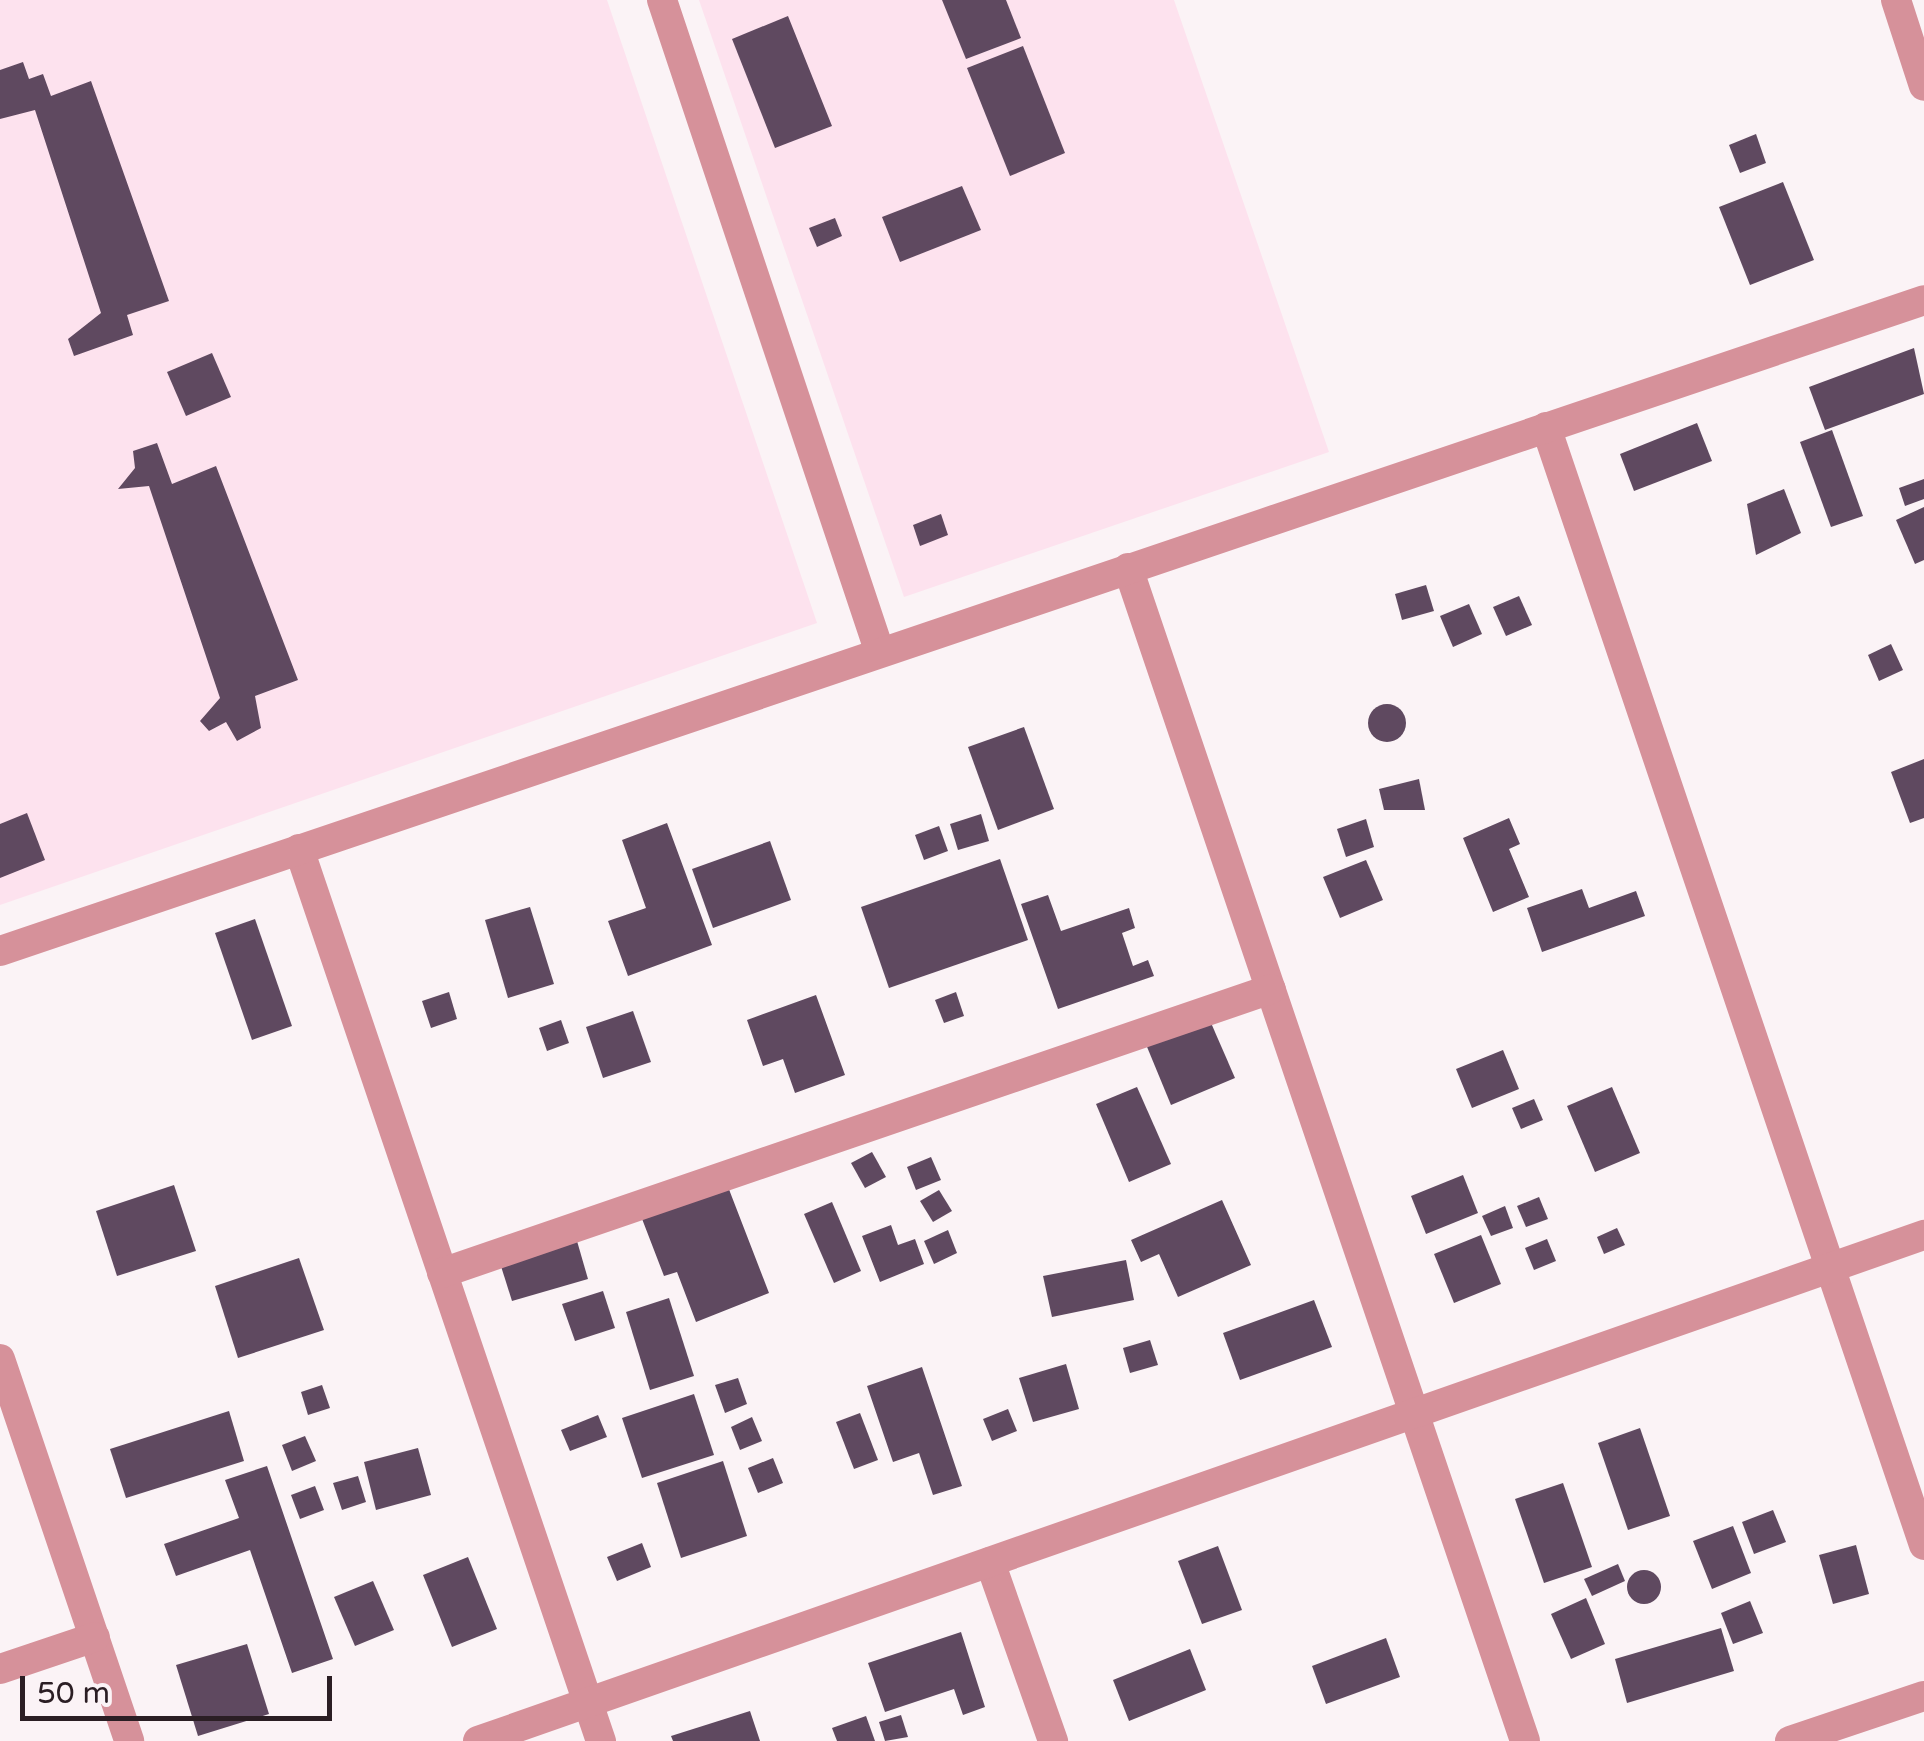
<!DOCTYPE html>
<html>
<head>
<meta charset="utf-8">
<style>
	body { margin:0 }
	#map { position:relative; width:1924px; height:1741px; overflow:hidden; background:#fbf3f6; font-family:"Varela Round",sans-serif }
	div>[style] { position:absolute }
	.built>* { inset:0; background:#fde2ee }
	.building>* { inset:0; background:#5f4960 }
	.round { border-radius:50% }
	.minor>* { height:30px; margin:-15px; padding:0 15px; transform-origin:15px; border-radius:15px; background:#d6919a }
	span { translate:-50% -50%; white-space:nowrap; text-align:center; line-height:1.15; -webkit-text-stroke:10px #fbf3f6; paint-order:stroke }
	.scale { position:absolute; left:20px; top:1676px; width:312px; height:45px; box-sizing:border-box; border:5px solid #2b1e24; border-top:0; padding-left:12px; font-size:30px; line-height:35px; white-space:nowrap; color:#2b1e24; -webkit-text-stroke:8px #fbf3f6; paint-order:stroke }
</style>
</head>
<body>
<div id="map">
	<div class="built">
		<div style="clip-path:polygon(0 0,607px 0,817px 623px,0 905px)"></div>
		<div style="clip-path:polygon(699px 0,1174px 0,1329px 452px,904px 597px)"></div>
	</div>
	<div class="building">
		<div style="clip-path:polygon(942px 0,1006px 0,1021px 38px,966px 59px)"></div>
		<div style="clip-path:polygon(788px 16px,832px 126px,775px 148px,732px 39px)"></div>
		<div style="clip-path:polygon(1023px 46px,1065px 153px,1010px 176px,967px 68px)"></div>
		<div style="clip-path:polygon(23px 62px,29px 79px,43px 74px,51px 96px,91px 81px,169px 301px,127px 315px,133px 335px,74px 356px,68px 339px,101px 313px,35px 110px,0 119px,0 70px)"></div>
		<div style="clip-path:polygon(1756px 134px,1766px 163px,1740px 173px,1729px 145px)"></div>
		<div style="clip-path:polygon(1783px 182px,1814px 260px,1750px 285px,1719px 207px)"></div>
		<div style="clip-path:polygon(962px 186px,981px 230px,900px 262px,882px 217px)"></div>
		<div style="clip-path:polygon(835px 218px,842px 236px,817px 247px,809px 228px)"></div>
		<div style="clip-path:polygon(1914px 348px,1924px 394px,1825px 430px,1809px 387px)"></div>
		<div style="clip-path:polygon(212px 353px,231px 397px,186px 416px,167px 372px)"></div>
		<div style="clip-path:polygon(1697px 423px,1712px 461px,1634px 491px,1620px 454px)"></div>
		<div style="clip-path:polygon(1832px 430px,1863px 516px,1831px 527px,1800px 442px)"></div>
		<div style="clip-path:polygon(157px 443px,172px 484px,216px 466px,298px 680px,255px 696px,261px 728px,237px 741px,226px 722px,209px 731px,200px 721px,220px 698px,149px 486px,118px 489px,135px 468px,133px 451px)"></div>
		<div style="clip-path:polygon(1924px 479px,1924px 499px,1905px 506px,1899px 488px)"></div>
		<div style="clip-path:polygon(1784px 489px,1801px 533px,1756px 555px,1747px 504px)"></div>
		<div style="clip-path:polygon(1924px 507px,1924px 560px,1915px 564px,1896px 520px)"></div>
		<div style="clip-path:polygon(941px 514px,948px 535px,920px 546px,913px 525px)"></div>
		<div style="clip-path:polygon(1426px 585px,1434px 611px,1402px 620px,1395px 594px)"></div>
		<div style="clip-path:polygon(1519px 596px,1532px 625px,1506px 636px,1493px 607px)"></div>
		<div style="clip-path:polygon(1469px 604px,1482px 634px,1453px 647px,1440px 616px)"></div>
		<div style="clip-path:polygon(1891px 644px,1903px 670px,1879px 681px,1868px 655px)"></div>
		<div class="round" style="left:1368px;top:704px;width:38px;height:38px"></div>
		<div style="clip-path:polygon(1024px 727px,1054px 809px,998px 830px,968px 747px)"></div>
		<div style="clip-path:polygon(1924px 759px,1924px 818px,1910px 823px,1891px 772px)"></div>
		<div style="clip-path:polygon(1419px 779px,1425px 810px,1384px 810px,1379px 789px)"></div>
		<div style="clip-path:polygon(27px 813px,45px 860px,0 878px,0 824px)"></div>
		<div style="clip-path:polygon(981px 814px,989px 841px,958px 850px,950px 824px)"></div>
		<div style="clip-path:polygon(1509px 818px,1520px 844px,1509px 849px,1529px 897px,1493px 912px,1463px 838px)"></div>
		<div style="clip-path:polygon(1366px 819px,1374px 847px,1346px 857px,1337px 829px)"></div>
		<div style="clip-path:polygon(667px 823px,712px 945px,628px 976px,608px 921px,646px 908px,622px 840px)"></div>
		<div style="clip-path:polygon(939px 826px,948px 851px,924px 860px,915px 835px)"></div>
		<div style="clip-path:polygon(770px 841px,791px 900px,713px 928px,692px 869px)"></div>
		<div style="clip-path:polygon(1000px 859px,1028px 940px,889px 988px,861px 907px)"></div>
		<div style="clip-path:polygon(1366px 860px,1383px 900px,1340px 918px,1323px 877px)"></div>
		<div style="clip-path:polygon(1582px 889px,1589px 908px,1636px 891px,1645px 916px,1542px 952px,1527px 908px)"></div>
		<div style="clip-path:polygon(1048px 895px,1061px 931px,1129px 908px,1135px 928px,1122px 933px,1133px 966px,1148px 960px,1154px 976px,1058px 1009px,1021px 904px)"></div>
		<div style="clip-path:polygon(530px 907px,554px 984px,508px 998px,485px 920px)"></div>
		<div style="clip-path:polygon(255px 919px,292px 1026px,252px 1040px,215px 933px)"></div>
		<div style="clip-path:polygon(449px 992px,457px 1019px,431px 1028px,422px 1001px)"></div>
		<div style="clip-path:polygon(956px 992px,964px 1016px,944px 1023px,935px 1000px)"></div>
		<div style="clip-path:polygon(816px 995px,845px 1075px,795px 1093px,783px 1059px,763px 1066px,747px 1020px)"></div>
		<div style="clip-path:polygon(633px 1011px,651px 1062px,603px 1078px,586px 1027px)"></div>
		<div style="clip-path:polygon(1208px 1016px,1235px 1078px,1171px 1105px,1145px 1042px)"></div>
		<div style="clip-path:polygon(561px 1020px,569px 1043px,547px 1051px,539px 1028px)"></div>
		<div style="clip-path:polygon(1503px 1050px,1519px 1089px,1472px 1108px,1456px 1069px)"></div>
		<div style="clip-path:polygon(1137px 1087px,1171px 1164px,1129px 1182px,1096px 1104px)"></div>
		<div style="clip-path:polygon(1612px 1087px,1640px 1153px,1595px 1172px,1567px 1106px)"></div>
		<div style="clip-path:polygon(1534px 1099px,1543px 1120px,1521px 1129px,1512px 1108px)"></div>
		<div style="clip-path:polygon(872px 1152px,886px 1177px,865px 1188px,851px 1163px)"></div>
		<div style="clip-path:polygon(931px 1157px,941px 1180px,916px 1190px,907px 1167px)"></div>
		<div style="clip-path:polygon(1463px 1175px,1478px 1213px,1426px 1234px,1411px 1196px)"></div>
		<div style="clip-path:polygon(725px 1179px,769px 1293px,696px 1322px,677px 1272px,664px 1276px,639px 1211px)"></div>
		<div style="clip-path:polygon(174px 1185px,196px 1251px,117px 1276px,96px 1211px)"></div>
		<div style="clip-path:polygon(939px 1190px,952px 1211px,933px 1222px,920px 1201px)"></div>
		<div style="clip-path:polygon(1539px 1197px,1548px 1219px,1526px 1227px,1517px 1206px)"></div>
		<div style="clip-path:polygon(1222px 1200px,1251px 1265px,1178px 1297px,1159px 1254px,1141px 1262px,1131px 1240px)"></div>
		<div style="clip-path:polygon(832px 1202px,861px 1271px,834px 1283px,804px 1214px)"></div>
		<div style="clip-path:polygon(1505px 1206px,1513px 1228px,1491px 1236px,1482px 1216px)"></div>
		<div style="clip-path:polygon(891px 1225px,898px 1245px,915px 1239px,924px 1264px,880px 1282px,862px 1236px)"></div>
		<div style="clip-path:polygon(1617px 1228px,1625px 1245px,1604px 1254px,1597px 1237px)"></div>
		<div style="clip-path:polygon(948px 1230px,957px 1253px,934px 1264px,924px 1241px)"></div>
		<div style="clip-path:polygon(1481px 1235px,1501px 1284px,1454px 1303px,1434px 1254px)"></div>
		<div style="clip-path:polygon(1547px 1239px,1556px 1261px,1534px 1270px,1525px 1248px)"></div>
		<div style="clip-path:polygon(577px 1241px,588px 1279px,512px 1301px,500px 1263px)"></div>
		<div style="clip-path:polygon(299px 1258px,324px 1330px,238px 1358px,215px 1286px)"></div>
		<div style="clip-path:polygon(1126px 1260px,1134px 1300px,1052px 1317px,1043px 1276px)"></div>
		<div style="clip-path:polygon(603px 1291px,615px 1328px,575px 1341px,562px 1304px)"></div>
		<div style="clip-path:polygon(669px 1298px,694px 1376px,650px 1390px,626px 1312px)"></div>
		<div style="clip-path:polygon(1314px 1300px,1332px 1347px,1240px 1380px,1223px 1333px)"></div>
		<div style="clip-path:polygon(1150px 1340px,1158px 1365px,1130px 1373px,1123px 1348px)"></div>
		<div style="clip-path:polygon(1066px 1364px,1079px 1409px,1033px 1422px,1019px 1378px)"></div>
		<div style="clip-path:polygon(922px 1367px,962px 1486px,933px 1495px,919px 1453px,893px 1462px,867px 1386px)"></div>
		<div style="clip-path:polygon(738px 1378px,747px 1404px,725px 1413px,715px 1385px)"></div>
		<div style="clip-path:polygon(322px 1385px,330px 1408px,308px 1415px,301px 1392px)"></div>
		<div style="clip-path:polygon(694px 1394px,714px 1455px,642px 1478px,622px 1418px)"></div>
		<div style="clip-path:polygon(1008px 1409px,1017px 1431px,992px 1441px,983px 1419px)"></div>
		<div style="clip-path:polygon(229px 1411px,244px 1461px,126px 1498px,110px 1449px)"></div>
		<div style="clip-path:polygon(860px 1413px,878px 1460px,854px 1469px,836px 1422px)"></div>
		<div style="clip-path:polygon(598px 1415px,607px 1437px,570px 1451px,561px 1430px)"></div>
		<div style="clip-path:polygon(752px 1417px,762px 1441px,740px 1450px,731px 1427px)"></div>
		<div style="clip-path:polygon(1640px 1428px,1670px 1516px,1628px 1530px,1598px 1443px)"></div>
		<div style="clip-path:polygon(305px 1436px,316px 1461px,292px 1471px,282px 1445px)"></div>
		<div style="clip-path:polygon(418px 1448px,431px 1495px,376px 1510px,364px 1462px)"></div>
		<div style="clip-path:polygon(773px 1458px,783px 1483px,758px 1493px,748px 1468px)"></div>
		<div style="clip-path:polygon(723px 1461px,747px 1536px,681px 1558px,657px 1483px)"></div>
		<div style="clip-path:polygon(267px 1466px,333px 1659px,292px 1673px,250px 1550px,176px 1576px,164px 1544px,239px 1518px,225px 1480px)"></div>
		<div style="clip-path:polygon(358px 1476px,366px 1502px,342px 1510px,333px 1483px)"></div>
		<div style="clip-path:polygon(1563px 1483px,1592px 1567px,1544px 1583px,1515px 1499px)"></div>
		<div style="clip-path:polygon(315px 1486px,324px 1510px,300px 1519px,291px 1495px)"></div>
		<div style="clip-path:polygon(1773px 1510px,1786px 1542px,1754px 1554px,1742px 1522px)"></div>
		<div style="clip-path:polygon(1733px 1526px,1751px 1573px,1712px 1589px,1693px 1541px)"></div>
		<div style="clip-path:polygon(642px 1543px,651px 1567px,617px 1581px,607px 1557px)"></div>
		<div style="clip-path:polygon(1856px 1545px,1869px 1594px,1833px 1604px,1819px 1555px)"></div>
		<div style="clip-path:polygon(1218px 1546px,1242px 1610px,1202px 1624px,1178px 1561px)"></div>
		<div style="clip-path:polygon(468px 1557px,497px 1629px,452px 1647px,423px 1575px)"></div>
		<div style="clip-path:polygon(1618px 1564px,1625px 1581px,1592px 1596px,1584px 1579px)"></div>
		<div class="round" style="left:1627px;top:1570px;width:34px;height:34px"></div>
		<div style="clip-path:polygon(373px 1581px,394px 1630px,355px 1646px,334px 1597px)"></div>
		<div style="clip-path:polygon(1586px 1598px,1605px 1644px,1571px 1659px,1551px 1614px)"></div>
		<div style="clip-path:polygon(1750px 1601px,1763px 1633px,1733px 1644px,1721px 1613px)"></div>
		<div style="clip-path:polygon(1721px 1628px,1734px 1671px,1627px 1703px,1615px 1659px)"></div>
		<div style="clip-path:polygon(961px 1632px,985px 1707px,963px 1715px,954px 1689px,885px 1712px,868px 1663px)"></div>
		<div style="clip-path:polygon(1386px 1638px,1400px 1677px,1326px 1704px,1312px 1666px)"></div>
		<div style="clip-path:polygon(247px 1644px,269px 1714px,198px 1736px,176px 1665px)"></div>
		<div style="clip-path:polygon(1190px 1649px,1206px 1690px,1129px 1721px,1113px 1680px)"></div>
		<div style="clip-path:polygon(750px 1711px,760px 1741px,673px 1741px,671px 1736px)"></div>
		<div style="clip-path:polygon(901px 1715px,908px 1737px,885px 1741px,879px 1722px)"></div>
		<div style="clip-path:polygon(866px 1716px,875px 1741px,837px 1741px,832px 1728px)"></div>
	</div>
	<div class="minor">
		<div style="left:662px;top:0;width:688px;rotate:71.54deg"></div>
		<div style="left:1896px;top:0;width:90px;rotate:72deg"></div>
		<div style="left:1546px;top:427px;width:1180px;rotate:71.32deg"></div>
		<div style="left:1128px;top:568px;width:1238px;rotate:71.3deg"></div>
		<div style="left:299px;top:849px;width:942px;rotate:71.3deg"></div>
		<div style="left:0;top:951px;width:2031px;rotate:-18.69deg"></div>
		<div style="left:442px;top:1273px;width:876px;rotate:-18.91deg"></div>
		<div style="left:0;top:1359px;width:403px;rotate:71.3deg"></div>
		<div style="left:990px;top:1562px;width:190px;rotate:70.6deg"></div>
		<div style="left:0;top:1669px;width:100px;rotate:-18.6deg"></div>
		<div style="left:478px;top:1741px;width:1532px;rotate:-19.29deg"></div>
		<div style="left:1790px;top:1741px;width:141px;rotate:-18.6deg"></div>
	</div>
	<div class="scale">50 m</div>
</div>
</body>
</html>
